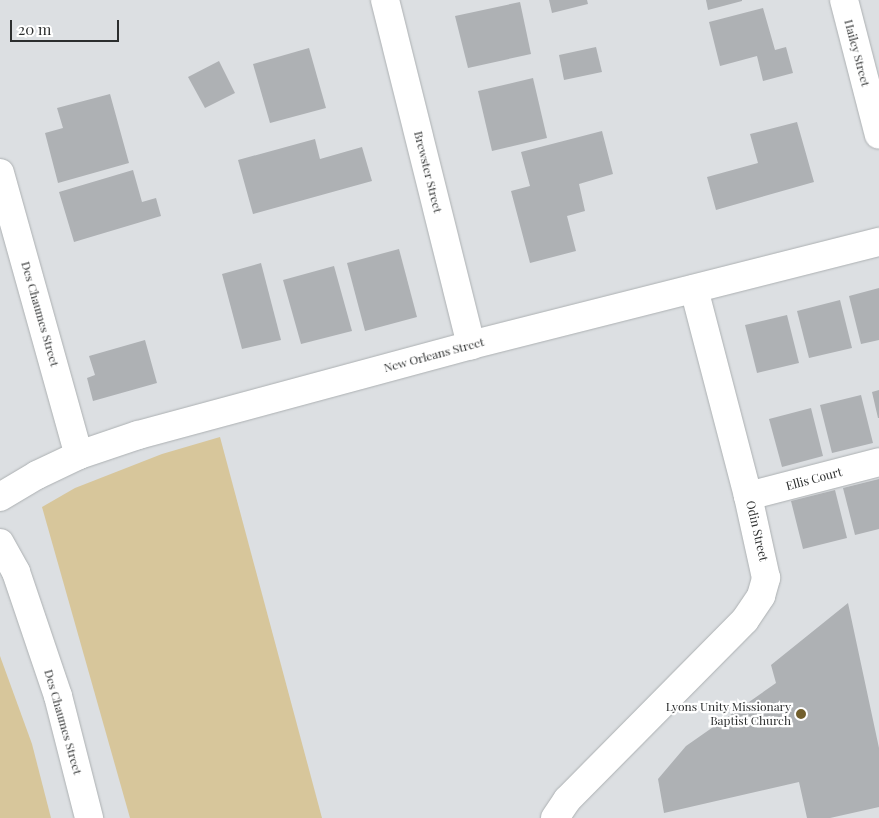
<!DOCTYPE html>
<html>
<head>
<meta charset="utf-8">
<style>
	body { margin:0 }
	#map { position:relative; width:879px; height:818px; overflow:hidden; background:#dcdfe2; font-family:"Playfair Display",serif }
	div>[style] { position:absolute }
	.green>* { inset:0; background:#d7c69b }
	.building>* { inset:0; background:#aeb1b4 }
	.roads { filter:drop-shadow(0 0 1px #acb0b2) drop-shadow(0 0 1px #acb0b2) }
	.minor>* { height:28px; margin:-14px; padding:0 14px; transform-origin:14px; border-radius:14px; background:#fff }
	.dots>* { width:14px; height:14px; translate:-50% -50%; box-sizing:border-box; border:2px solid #fff; border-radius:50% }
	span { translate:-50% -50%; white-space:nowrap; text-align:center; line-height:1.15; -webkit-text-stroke:4.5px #fff; paint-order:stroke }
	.street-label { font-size:12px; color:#2c2e2e }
	.poi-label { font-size:12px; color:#2c2e2e }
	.right { translate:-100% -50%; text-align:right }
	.scale { position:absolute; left:10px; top:20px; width:109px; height:22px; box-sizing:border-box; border:2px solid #2c2e2e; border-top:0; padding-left:6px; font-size:15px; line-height:18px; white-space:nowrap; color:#2c2e2e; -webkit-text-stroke:4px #fff; paint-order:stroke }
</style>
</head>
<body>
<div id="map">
	<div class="green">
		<div style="clip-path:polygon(220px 437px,322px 818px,130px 818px,42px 507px,75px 488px,162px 454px)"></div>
		<div style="clip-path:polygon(0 656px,32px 744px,51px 818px,0 818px)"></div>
	</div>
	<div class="building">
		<div style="clip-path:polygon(549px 0,587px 0,588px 4px,552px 13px)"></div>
		<div style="clip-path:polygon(706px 0,742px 0,742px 1px,708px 10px)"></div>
		<div style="clip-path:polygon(520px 2px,531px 54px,468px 68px,455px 16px)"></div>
		<div style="clip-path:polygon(763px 8px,775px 50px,786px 47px,793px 73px,763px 81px,757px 56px,720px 66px,709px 22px)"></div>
		<div style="clip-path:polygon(596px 47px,602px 72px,564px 80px,559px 55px)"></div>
		<div style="clip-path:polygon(309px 48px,326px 108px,270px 123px,253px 64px)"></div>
		<div style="clip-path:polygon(219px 61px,235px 93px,205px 108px,188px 77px)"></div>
		<div style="clip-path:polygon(533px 78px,547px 138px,492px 151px,478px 91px)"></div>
		<div style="clip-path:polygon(110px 94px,129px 163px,58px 183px,45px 133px,63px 128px,57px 108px)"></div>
		<div style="clip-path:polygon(797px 122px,814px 182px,716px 210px,707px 177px,758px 163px,750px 134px)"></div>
		<div style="clip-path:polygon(602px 131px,613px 174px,579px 184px,585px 211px,567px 216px,576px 251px,530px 263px,511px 191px,530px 186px,521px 152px)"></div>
		<div style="clip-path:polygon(315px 139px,320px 159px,362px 147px,372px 181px,253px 214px,238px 160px)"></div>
		<div style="clip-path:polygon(133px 170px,142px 202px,156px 198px,161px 216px,74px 242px,59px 192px)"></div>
		<div style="clip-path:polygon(399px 249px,417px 317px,365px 331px,347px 263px)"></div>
		<div style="clip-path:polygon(261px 263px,281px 340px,242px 349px,222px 274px)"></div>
		<div style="clip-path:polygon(334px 266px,352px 331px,301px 344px,283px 280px)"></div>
		<div style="clip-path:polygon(879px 288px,879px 340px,861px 344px,849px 296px)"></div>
		<div style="clip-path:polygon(840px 300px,852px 348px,809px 358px,797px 311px)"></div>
		<div style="clip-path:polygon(787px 315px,799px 363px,757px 373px,745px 325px)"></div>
		<div style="clip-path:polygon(145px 340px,157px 383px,93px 401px,87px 378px,95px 375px,89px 356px)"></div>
		<div style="clip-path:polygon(879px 390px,879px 418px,878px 418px,872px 392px)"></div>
		<div style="clip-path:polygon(861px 395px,873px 443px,832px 453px,820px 405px)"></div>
		<div style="clip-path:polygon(811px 408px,823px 456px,782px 467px,769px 419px)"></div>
		<div style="clip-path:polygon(879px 479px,879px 529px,855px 535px,843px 488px)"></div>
		<div style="clip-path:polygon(835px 490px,847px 538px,803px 549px,791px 501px)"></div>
		<div style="clip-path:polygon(848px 603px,879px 748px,879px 807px,830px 818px,807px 818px,799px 782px,664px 813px,658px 779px,686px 746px,776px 683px,771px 665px)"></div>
	</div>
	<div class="roads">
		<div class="minor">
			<div style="left:385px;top:0;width:356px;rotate:76deg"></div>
			<div style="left:844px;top:0;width:139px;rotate:75.5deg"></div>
			<div style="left:0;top:173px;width:293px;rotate:74.4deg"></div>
			<div style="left:748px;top:496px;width:135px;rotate:-14.5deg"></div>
			<div style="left:0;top:497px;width:43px;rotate:-30.7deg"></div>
			<div style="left:37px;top:475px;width:47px;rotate:-25.5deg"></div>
			<div style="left:79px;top:455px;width:62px;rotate:-18.7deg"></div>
			<div style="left:138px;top:435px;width:345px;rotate:-15.1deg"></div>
			<div style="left:471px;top:345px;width:421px;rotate:-14.2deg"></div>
			<div style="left:0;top:543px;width:33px;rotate:61deg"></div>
			<div style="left:16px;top:572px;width:131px;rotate:71.3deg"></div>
			<div style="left:58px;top:696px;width:126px;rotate:75.7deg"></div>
			<div style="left:555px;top:818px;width:22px;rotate:-56deg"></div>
			<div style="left:567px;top:800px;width:253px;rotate:-45.3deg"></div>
			<div style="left:745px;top:620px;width:29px;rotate:-56deg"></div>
			<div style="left:761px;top:596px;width:19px;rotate:-74deg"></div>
			<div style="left:766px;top:578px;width:84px;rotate:-102.4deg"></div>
			<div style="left:748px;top:496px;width:214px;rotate:-104.6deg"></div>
		</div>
	</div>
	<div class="dots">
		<div style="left:801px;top:714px;background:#725f2d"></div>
	</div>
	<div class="street-label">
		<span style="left:857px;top:53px;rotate:75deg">Hailey Street</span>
		<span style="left:428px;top:172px;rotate:76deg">Brewster Street</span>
		<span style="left:40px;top:314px;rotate:74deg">Des Chaumes Street</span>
		<span style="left:434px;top:355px;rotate:-15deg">New Orleans Street</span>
		<span style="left:814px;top:479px;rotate:-15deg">Ellis Court</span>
		<span style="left:757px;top:531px;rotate:77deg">Odin Street</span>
		<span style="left:63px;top:722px;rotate:74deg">Des Chaumes Street</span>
	</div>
	<div class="poi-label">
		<span class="right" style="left:791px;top:714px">Lyons Unity Missionary<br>Baptist Church</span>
	</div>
	<div class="scale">20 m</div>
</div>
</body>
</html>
